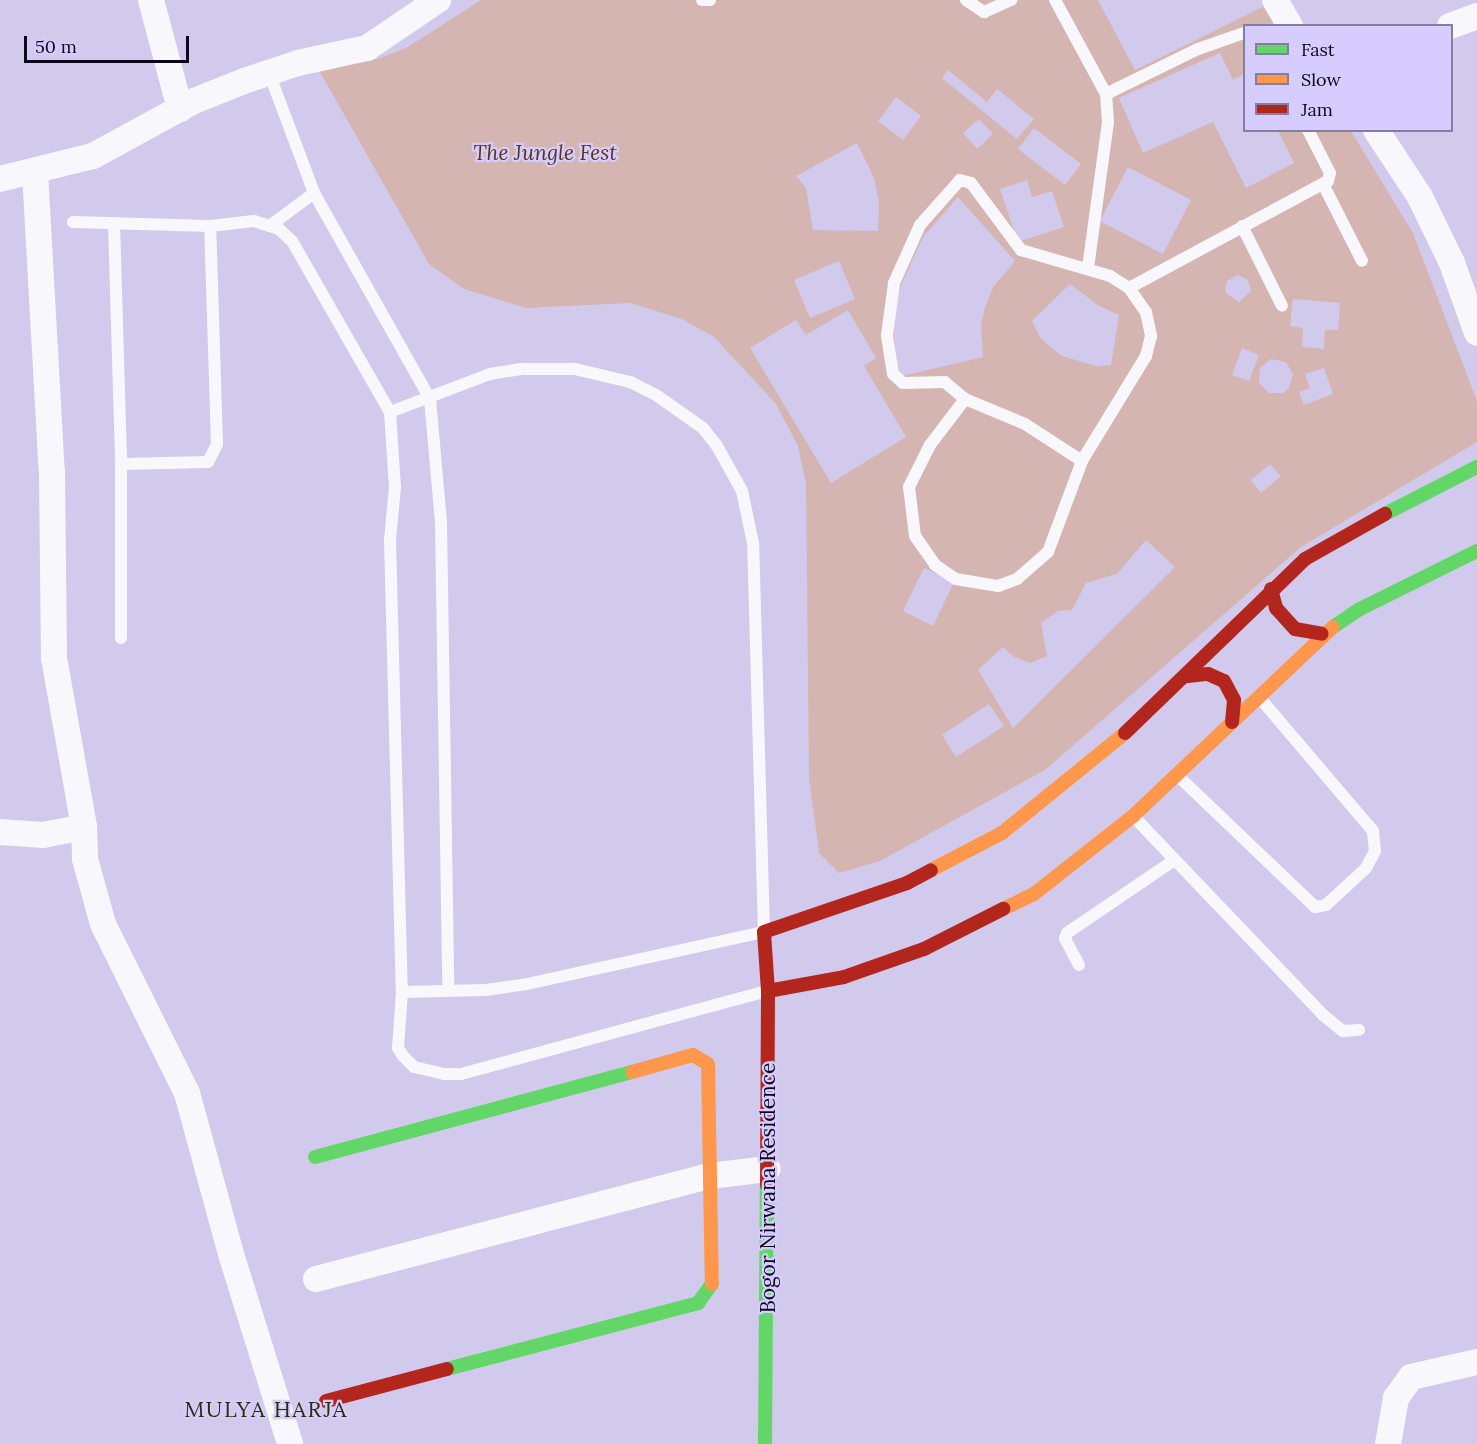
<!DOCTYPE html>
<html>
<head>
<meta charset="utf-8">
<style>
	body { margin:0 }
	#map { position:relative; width:1477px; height:1444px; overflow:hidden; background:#d2caed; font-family:Lora,serif }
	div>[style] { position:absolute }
	.green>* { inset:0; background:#d5b5b2 }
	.lane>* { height:12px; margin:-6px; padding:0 6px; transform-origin:6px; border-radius:6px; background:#f8f7fc }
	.street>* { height:26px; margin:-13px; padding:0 13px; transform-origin:13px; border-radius:13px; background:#f8f7fc }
	.fast>* { height:14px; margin:-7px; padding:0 7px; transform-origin:7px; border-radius:7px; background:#63d668 }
	.slow>* { height:14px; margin:-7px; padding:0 7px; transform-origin:7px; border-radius:7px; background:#ff974d }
	.jam>* { height:14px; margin:-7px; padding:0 7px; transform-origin:7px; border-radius:7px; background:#b3261e }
	span { translate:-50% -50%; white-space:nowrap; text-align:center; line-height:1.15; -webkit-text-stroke:4.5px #d6ccfe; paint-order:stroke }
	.park-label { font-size:21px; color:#57341b; font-style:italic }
	.street-label { font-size:21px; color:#0e071c }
	.neighbourhood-label { font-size:22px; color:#2a2e04; letter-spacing:1.5px }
	.legend { position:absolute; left:1243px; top:24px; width:210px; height:108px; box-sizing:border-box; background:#d6ccfe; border:2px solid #867da4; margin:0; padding:8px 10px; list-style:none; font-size:18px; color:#0e071c }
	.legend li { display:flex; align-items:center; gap:12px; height:30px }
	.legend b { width:30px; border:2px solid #867da4 }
	.scale { position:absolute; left:24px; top:36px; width:165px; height:27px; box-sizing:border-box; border:3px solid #0e071c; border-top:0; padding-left:8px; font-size:18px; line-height:21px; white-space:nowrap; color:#0e071c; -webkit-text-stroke:4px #d6ccfe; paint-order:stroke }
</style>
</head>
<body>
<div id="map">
	<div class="green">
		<div style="clip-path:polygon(evenodd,481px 0,1098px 0,1135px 70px,1273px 2px,1288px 25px,1244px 26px,1244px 74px,1233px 80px,1220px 53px,1119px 98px,1143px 153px,1213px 122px,1246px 188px,1294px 163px,1278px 131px,1351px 131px,1413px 233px,1477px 401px,1477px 442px,1301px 547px,1045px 770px,880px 861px,839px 873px,819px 853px,809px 778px,806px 483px,798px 446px,776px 404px,714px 337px,682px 319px,630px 303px,526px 308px,464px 289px,429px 264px,316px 65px,378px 59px,408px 47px,481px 0,948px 70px,987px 102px,997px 89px,1034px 119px,1017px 139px,942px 78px,948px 70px,481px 0,896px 97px,921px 116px,903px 140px,878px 121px,896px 97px,481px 0,979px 119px,993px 134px,977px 149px,963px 133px,979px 119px,481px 0,1034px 128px,1081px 164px,1065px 185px,1018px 149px,1034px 128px,481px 0,857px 143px,874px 178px,879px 203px,878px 231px,813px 230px,806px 188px,796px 176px,857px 143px,481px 0,1128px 167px,1191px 200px,1163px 254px,1100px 221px,1128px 167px,481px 0,1027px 180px,1032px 197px,1052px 191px,1064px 227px,1018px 242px,1000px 189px,1027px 180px,481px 0,958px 197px,1015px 261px,993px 287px,985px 307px,981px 325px,983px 357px,898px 377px,893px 326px,899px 290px,923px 237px,958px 197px,481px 0,839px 261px,855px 299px,810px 318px,794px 280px,839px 261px,481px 0,1238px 275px,1248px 280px,1251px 291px,1239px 302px,1225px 292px,1227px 281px,1238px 275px,481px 0,1070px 284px,1099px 306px,1119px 315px,1111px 365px,1096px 366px,1062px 356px,1041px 339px,1032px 321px,1070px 284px,481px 0,1293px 299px,1340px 303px,1338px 330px,1325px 330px,1324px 349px,1302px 347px,1303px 328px,1290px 326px,1293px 299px,481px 0,848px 310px,876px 358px,864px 366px,906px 437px,831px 483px,750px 348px,796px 320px,806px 335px,848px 310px,481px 0,1242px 348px,1259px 355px,1249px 381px,1232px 375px,1242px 348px,481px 0,1271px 359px,1286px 362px,1293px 374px,1289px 388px,1283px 393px,1269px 393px,1259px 383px,1260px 368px,1271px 359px,481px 0,1324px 368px,1333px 394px,1304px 405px,1299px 392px,1310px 388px,1305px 374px,1324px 368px,481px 0,1270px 464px,1281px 476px,1261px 493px,1251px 480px,1270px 464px,481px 0,1146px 540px,1175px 567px,1013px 728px,978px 670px,1003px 647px,1014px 657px,1030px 663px,1047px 656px,1041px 623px,1058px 611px,1072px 610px,1086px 583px,1117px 574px,1146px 540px,481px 0,924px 568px,954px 582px,933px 626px,903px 611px,924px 568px,481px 0,989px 704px,1004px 726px,956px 757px,942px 735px,989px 704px)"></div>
	</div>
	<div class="lane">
		<div style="left:702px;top:0;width:8px"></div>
		<div style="left:966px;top:0;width:22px;rotate:34deg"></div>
		<div style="left:984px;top:12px;width:30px;rotate:-24deg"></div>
		<div style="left:1055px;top:0;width:107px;rotate:61.5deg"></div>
		<div style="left:269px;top:73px;width:128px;rotate:69.4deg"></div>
		<div style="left:314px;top:193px;width:236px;rotate:60.6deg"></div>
		<div style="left:430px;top:399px;width:123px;rotate:84.9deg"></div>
		<div style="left:441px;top:522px;width:467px;rotate:89.1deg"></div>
		<div style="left:960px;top:180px;width:11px;rotate:15deg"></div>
		<div style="left:971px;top:183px;width:84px;rotate:53.3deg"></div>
		<div style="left:1021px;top:250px;width:93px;rotate:16.3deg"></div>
		<div style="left:1110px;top:276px;width:22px;rotate:32deg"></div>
		<div style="left:1129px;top:288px;width:29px;rotate:55deg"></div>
		<div style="left:1146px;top:312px;width:25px;rotate:78deg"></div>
		<div style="left:1151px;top:336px;width:21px;rotate:104deg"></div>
		<div style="left:1146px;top:356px;width:123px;rotate:121.4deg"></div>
		<div style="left:1082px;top:461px;width:68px;rotate:-147deg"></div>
		<div style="left:1025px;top:424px;width:65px;rotate:-157.4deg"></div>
		<div style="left:965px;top:399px;width:26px;rotate:-140deg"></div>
		<div style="left:945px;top:382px;width:42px;rotate:178.6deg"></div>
		<div style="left:903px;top:383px;width:13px;rotate:-138deg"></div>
		<div style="left:893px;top:374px;width:39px;rotate:-99deg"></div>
		<div style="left:887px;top:335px;width:52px;rotate:-82.3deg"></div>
		<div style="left:894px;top:283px;width:64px;rotate:-65.9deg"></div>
		<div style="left:920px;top:225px;width:60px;rotate:-48.4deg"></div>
		<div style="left:1323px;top:184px;width:86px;rotate:63.1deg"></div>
		<div style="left:73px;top:222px;width:137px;rotate:1.7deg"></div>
		<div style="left:210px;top:226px;width:44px;rotate:-6.5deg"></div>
		<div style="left:254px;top:221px;width:26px;rotate:18deg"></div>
		<div style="left:279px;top:229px;width:18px;rotate:43deg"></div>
		<div style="left:292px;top:241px;width:197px;rotate:60.2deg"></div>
		<div style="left:390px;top:412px;width:75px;rotate:86.2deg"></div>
		<div style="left:395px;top:487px;width:53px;rotate:95.4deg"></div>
		<div style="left:390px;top:540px;width:452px;rotate:88.5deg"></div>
		<div style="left:402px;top:992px;width:84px;rotate:-1.4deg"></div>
		<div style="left:486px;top:990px;width:41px;rotate:-8.3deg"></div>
		<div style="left:527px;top:984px;width:243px;rotate:-12.4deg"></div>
		<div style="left:764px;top:932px;width:389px;rotate:-91.6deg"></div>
		<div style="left:753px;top:543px;width:53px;rotate:-101.9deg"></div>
		<div style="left:742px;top:491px;width:51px;rotate:-119.1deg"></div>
		<div style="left:717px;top:446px;width:23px;rotate:-128deg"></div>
		<div style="left:703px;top:428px;width:57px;rotate:-144.9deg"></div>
		<div style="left:656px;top:395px;width:29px;rotate:-153deg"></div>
		<div style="left:630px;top:382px;width:57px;rotate:-166.7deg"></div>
		<div style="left:575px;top:369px;width:54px;rotate:180deg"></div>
		<div style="left:521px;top:369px;width:31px;rotate:171deg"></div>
		<div style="left:490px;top:374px;width:107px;rotate:159.2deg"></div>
		<div style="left:114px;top:223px;width:241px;rotate:88.3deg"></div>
		<div style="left:271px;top:225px;width:54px;rotate:-36.7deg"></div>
		<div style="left:1242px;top:226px;width:89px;rotate:63.4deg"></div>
		<div style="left:1088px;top:268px;width:147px;rotate:-82.2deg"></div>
		<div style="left:1108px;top:122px;width:28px;rotate:-94deg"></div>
		<div style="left:1106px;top:94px;width:102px;rotate:-26.1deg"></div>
		<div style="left:1198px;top:49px;width:49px;rotate:-19.2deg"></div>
		<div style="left:1129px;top:288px;width:226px;rotate:-28.3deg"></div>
		<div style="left:1328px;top:181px;width:8px;rotate:-76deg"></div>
		<div style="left:1330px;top:173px;width:48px;rotate:-117.1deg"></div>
		<div style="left:965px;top:399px;width:58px;rotate:127.3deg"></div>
		<div style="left:930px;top:445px;width:47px;rotate:116.6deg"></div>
		<div style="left:909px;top:487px;width:49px;rotate:83deg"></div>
		<div style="left:915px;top:536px;width:35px;rotate:55deg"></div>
		<div style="left:935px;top:565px;width:25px;rotate:34deg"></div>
		<div style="left:956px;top:579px;width:43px;rotate:9.5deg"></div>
		<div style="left:998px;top:586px;width:20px;rotate:-20deg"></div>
		<div style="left:1017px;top:579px;width:41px;rotate:-41.1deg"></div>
		<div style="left:1048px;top:552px;width:97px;rotate:-69.5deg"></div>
		<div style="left:121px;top:638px;width:174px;rotate:-90deg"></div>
		<div style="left:121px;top:464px;width:87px;rotate:-1.3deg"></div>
		<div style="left:208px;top:462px;width:20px;rotate:-63deg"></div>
		<div style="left:217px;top:444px;width:218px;rotate:-91.8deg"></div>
		<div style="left:1177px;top:775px;width:191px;rotate:43.7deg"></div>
		<div style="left:1315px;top:907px;width:11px;rotate:-10deg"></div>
		<div style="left:1326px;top:905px;width:54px;rotate:-42.8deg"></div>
		<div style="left:1366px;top:868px;width:19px;rotate:-62deg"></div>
		<div style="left:1375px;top:851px;width:20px;rotate:-96deg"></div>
		<div style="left:1373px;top:831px;width:177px;rotate:-130.4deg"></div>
		<div style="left:1134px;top:817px;width:274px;rotate:46.3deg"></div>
		<div style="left:1323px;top:1015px;width:26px;rotate:39deg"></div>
		<div style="left:1343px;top:1031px;width:16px;rotate:-4deg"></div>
		<div style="left:1079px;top:965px;width:30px;rotate:-118deg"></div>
		<div style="left:1065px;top:939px;width:6px;rotate:-72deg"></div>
		<div style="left:1067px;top:933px;width:128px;rotate:-34.2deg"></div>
		<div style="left:402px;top:992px;width:56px;rotate:94.1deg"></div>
		<div style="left:398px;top:1048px;width:9px;rotate:58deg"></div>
		<div style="left:403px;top:1056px;width:16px;rotate:45deg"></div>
		<div style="left:414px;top:1067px;width:31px;rotate:13deg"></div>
		<div style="left:444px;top:1074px;width:17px"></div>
		<div style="left:461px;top:1074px;width:317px;rotate:-15.2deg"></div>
	</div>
	<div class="street">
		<div style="left:151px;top:0;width:113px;rotate:75.1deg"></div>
		<div style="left:1275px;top:0;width:30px;rotate:60deg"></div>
		<div style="left:1450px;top:26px;width:29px;rotate:-20deg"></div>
		<div style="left:1376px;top:130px;width:80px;rotate:56.7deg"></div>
		<div style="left:1420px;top:197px;width:73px;rotate:64.1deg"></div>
		<div style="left:1452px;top:263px;width:74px;rotate:70.3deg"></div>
		<div style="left:35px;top:172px;width:300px;rotate:86.8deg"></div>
		<div style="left:52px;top:472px;width:186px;rotate:89.4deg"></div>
		<div style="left:54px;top:658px;width:172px;rotate:79.9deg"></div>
		<div style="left:0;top:179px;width:96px;rotate:-13.9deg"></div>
		<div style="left:93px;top:156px;width:115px;rotate:-28.6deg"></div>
		<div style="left:194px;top:101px;width:54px;rotate:-21.8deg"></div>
		<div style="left:244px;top:81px;width:57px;rotate:-18.4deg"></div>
		<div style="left:298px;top:63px;width:71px;rotate:-12.3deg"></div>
		<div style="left:367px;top:48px;width:86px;rotate:-34.1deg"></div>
		<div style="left:0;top:832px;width:43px;rotate:4deg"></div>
		<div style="left:43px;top:835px;width:42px;rotate:-11deg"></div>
		<div style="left:84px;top:827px;width:32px;rotate:88deg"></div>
		<div style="left:85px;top:859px;width:67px;rotate:74.5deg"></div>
		<div style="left:103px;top:924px;width:189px;rotate:63.6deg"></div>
		<div style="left:187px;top:1093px;width:167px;rotate:74.7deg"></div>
		<div style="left:231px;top:1254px;width:199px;rotate:72.7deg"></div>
		<div style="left:316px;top:1279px;width:407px;rotate:-14.7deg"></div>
		<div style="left:710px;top:1176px;width:58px;rotate:-6.9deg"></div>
		<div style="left:1388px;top:1444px;width:47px;rotate:-80.1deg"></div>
		<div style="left:1396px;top:1398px;width:26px;rotate:-54deg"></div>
		<div style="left:1411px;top:1377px;width:68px;rotate:-12.8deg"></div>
	</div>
	<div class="fast">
		<div style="left:1385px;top:514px;width:103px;rotate:-27.1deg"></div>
		<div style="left:1333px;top:627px;width:32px;rotate:-34deg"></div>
		<div style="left:1360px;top:609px;width:131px;rotate:-26.4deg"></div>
		<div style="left:315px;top:1157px;width:328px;rotate:-15deg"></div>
		<div style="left:447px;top:1369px;width:260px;rotate:-14.7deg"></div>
		<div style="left:698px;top:1303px;width:24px;rotate:-54deg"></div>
		<div style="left:765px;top:1444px;width:259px;rotate:-89.6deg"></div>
	</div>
	<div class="slow">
		<div style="left:931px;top:870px;width:80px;rotate:-27.5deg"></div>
		<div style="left:1002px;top:833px;width:159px;rotate:-39.1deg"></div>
		<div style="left:1003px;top:909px;width:34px;rotate:-26deg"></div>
		<div style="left:1034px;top:894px;width:126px;rotate:-38.2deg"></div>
		<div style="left:1133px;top:816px;width:275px;rotate:-43.4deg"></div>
		<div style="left:632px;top:1072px;width:63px;rotate:-15.6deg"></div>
		<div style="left:693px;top:1055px;width:17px;rotate:31deg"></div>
		<div style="left:708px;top:1064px;width:220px;rotate:89deg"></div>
	</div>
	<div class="jam">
		<div style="left:1271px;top:589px;width:20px;rotate:75deg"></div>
		<div style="left:1276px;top:608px;width:28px;rotate:48deg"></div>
		<div style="left:1295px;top:629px;width:27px;rotate:10deg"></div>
		<div style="left:1188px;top:676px;width:20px;rotate:-6deg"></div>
		<div style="left:1208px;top:674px;width:17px;rotate:24deg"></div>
		<div style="left:1224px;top:681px;width:21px;rotate:62deg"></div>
		<div style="left:1234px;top:700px;width:22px;rotate:95deg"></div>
		<div style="left:1125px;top:733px;width:250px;rotate:-44deg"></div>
		<div style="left:1305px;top:559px;width:92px;rotate:-29.4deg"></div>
		<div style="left:768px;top:991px;width:77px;rotate:-10.4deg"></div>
		<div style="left:844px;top:977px;width:85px;rotate:-19.3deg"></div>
		<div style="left:924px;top:949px;width:89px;rotate:-26.9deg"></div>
		<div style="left:767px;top:1185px;width:194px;rotate:-89.7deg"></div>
		<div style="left:768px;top:991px;width:59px;rotate:-93.9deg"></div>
		<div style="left:764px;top:932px;width:151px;rotate:-18.9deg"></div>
		<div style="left:907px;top:883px;width:27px;rotate:-28deg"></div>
		<div style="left:326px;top:1401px;width:125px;rotate:-14.8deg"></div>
	</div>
	<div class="park-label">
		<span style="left:545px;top:153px">The Jungle Fest</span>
	</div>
	<div class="street-label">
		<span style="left:768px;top:1188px;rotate:-90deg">Bogor Nirwana Residence</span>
	</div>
	<div class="neighbourhood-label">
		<span style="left:266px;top:1410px">MULYA HARJA</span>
	</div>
	<ul class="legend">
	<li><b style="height:8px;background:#63d668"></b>Fast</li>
	<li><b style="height:8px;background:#ff974d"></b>Slow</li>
	<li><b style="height:8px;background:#b3261e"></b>Jam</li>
	</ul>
	<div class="scale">50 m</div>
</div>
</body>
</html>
